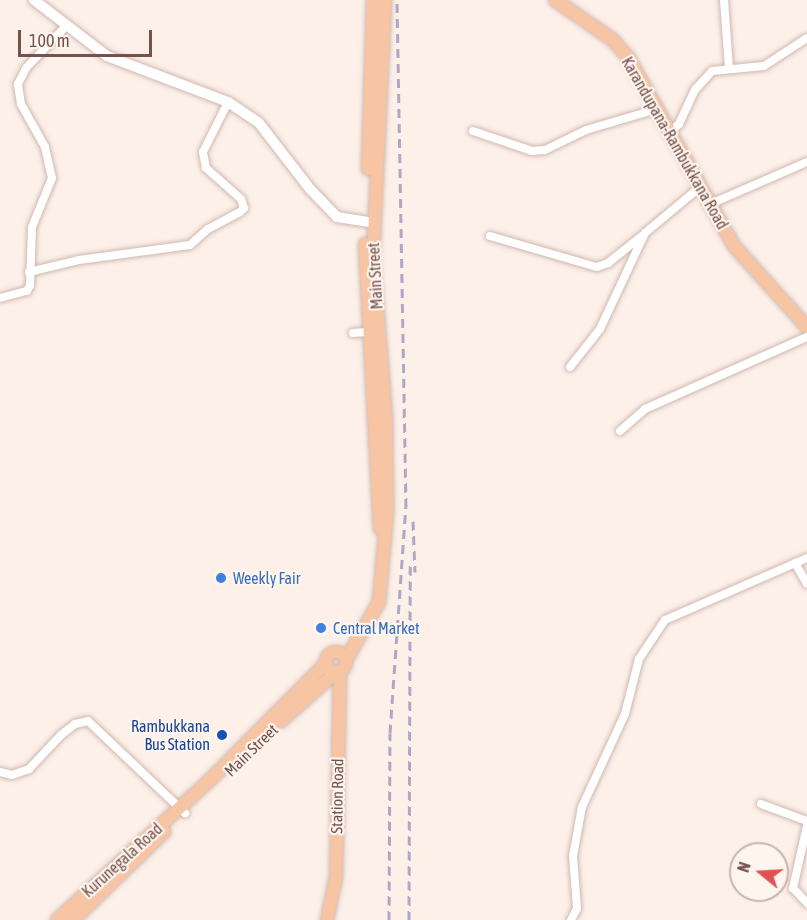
<!DOCTYPE html>
<html>
<head>
<meta charset="utf-8">
<style>
	body { margin:0 }
	#map { position:relative; width:807px; height:920px; overflow:hidden; background:#fcf0e8; font-family:"Asap Condensed",sans-serif }
	div>[style] { position:absolute }
	.roads { filter:drop-shadow(0 0 2px #d0b8b1) drop-shadow(0 0 2px #d0b8b1) }
	.street>* { height:8px; margin:-4px; padding:0 4px; transform-origin:4px; border-radius:4px; background:#fff }
	.secondary>* { height:10px; margin:-5px; padding:0 5px; transform-origin:5px; border-radius:5px; background:#fff }
	.primary>* { height:12px; margin:-6px; padding:0 6px; transform-origin:6px; border-radius:6px; background:#f8c5a4 }
	.primary>.ring { margin:-6px; padding:0; box-sizing:content-box; background:none; border:12px solid #f8c5a4; border-radius:50% }
	.rail>* { height:3px; margin-top:-1.5px; transform-origin:0; background:repeating-linear-gradient(90deg,#b0a6c6 0 9px,transparent 0 15px) }
	.dots>* { width:16px; height:16px; translate:-50% -50%; box-sizing:border-box; border:3px solid #fef5ef; border-radius:50% }
	span { translate:-50% -50%; white-space:nowrap; text-align:center; line-height:1.15; -webkit-text-stroke:4.5px #fef5ef; paint-order:stroke }
	.street-label { font-size:16px; color:#76524d }
	.shop-label { font-size:16px; color:#366cbe }
	.left { translate:0 -50%; text-align:left }
	.transit-label { font-size:16px; color:#164399 }
	.right { translate:-100% -50%; text-align:right }
	.north { position:absolute; left:729px; top:842px; width:60px; height:60px; box-sizing:border-box; background:#fef5ef; border:2px solid #c8b4ae; border-radius:50%; rotate:288deg; font-size:16px; font-weight:700; line-height:24px; text-align:center; color:#76524d }
	.north::after { content:''; display:block; margin:auto; width:21px; height:27px; background:#e15253; clip-path:polygon(50% 0,100% 100%,50% 72%,0 100%) }
	.scale { position:absolute; left:18px; top:30px; width:134px; height:27px; box-sizing:border-box; border:3px solid #76524d; border-top:0; padding-left:8px; font-size:18px; line-height:21px; white-space:nowrap; color:#76524d; -webkit-text-stroke:4px #fef5ef; paint-order:stroke }
</style>
</head>
<body>
<div id="map">
	<div class="roads">
		<div class="street">
			<div style="left:724px;top:0;width:68px;rotate:85.8deg"></div>
			<div style="left:473px;top:131px;width:62px;rotate:18.7deg"></div>
			<div style="left:532px;top:151px;width:13px;rotate:-4deg"></div>
			<div style="left:545px;top:150px;width:46px;rotate:-26deg"></div>
			<div style="left:586px;top:130px;width:74px;rotate:-16.5deg"></div>
			<div style="left:670px;top:132px;width:12px;rotate:-42deg"></div>
			<div style="left:679px;top:124px;width:38px;rotate:-65deg"></div>
			<div style="left:695px;top:90px;width:25px;rotate:-48deg"></div>
			<div style="left:712px;top:71px;width:52px;rotate:-5.5deg"></div>
			<div style="left:764px;top:66px;width:51px;rotate:-33.1deg"></div>
			<div style="left:708px;top:205px;width:108px;rotate:-23.5deg"></div>
			<div style="left:490px;top:236px;width:111px;rotate:16.2deg"></div>
			<div style="left:597px;top:267px;width:12px;rotate:-20deg"></div>
			<div style="left:608px;top:263px;width:43px;rotate:-38.5deg"></div>
			<div style="left:29px;top:272px;width:51px;rotate:-13.5deg"></div>
			<div style="left:79px;top:260px;width:112px;rotate:-7.7deg"></div>
			<div style="left:190px;top:245px;width:24px;rotate:-42deg"></div>
			<div style="left:208px;top:229px;width:36px;rotate:-28deg"></div>
			<div style="left:240px;top:212px;width:6px;rotate:-45deg"></div>
			<div style="left:244px;top:208px;width:9px;rotate:-108deg"></div>
			<div style="left:241px;top:199px;width:47px;rotate:-138.5deg"></div>
			<div style="left:206px;top:168px;width:16px;rotate:-101deg"></div>
			<div style="left:203px;top:152px;width:56px;rotate:-63.4deg"></div>
			<div style="left:0;top:298px;width:28px;rotate:-15deg"></div>
			<div style="left:27px;top:291px;width:7px;rotate:-63deg"></div>
			<div style="left:30px;top:285px;width:58px;rotate:-88deg"></div>
			<div style="left:32px;top:227px;width:53px;rotate:-67.8deg"></div>
			<div style="left:52px;top:178px;width:32px;rotate:-103deg"></div>
			<div style="left:45px;top:147px;width:49px;rotate:-119.2deg"></div>
			<div style="left:21px;top:104px;width:20px;rotate:-99deg"></div>
			<div style="left:18px;top:84px;width:18px;rotate:-63deg"></div>
			<div style="left:26px;top:68px;width:57px;rotate:-46.4deg"></div>
			<div style="left:353px;top:333px;width:16px;rotate:-4deg"></div>
			<div style="left:570px;top:367px;width:48px;rotate:-51.7deg"></div>
			<div style="left:600px;top:329px;width:106px;rotate:-64.9deg"></div>
			<div style="left:645px;top:233px;width:72px;rotate:-39.9deg"></div>
			<div style="left:620px;top:431px;width:33px;rotate:-41deg"></div>
			<div style="left:645px;top:409px;width:177px;rotate:-24deg"></div>
			<div style="left:795px;top:563px;width:24px;rotate:60deg"></div>
			<div style="left:0;top:772px;width:12px;rotate:14deg"></div>
			<div style="left:12px;top:775px;width:18px;rotate:-19deg"></div>
			<div style="left:29px;top:769px;width:47px;rotate:-46.7deg"></div>
			<div style="left:61px;top:735px;width:18px;rotate:-38deg"></div>
			<div style="left:75px;top:724px;width:13px;rotate:-13deg"></div>
			<div style="left:88px;top:721px;width:134px;rotate:43.5deg"></div>
			<div style="left:761px;top:804px;width:49px;rotate:20.3deg"></div>
			<div style="left:807px;top:826px;width:64px;rotate:102.7deg"></div>
			<div style="left:793px;top:888px;width:21px;rotate:47deg"></div>
			<div style="left:571px;top:920px;width:13px;rotate:-63deg"></div>
			<div style="left:577px;top:908px;width:52px;rotate:-94.4deg"></div>
			<div style="left:573px;top:856px;width:50px;rotate:-79.6deg"></div>
			<div style="left:582px;top:807px;width:102px;rotate:-65.2deg"></div>
			<div style="left:625px;top:714px;width:57px;rotate:-75.7deg"></div>
			<div style="left:639px;top:659px;width:47px;rotate:-56.3deg"></div>
			<div style="left:665px;top:620px;width:155px;rotate:-23.6deg"></div>
		</div>
		<div class="secondary">
			<div style="left:34px;top:0;width:92px;rotate:37.5deg"></div>
			<div style="left:107px;top:56px;width:129px;rotate:20.8deg"></div>
			<div style="left:228px;top:102px;width:37px;rotate:34deg"></div>
			<div style="left:259px;top:123px;width:83px;rotate:52.3deg"></div>
			<div style="left:310px;top:189px;width:39px;rotate:46deg"></div>
			<div style="left:337px;top:217px;width:36px;rotate:9deg"></div>
		</div>
		<div class="primary">
			<div style="left:555px;top:0;width:70px;rotate:34.6deg"></div>
			<div style="left:613px;top:40px;width:23px;rotate:49deg"></div>
			<div style="left:628px;top:57px;width:217px;rotate:60.7deg"></div>
			<div style="left:734px;top:246px;width:109px;rotate:48deg"></div>
			<div style="left:368px;top:169px;width:169px;rotate:-88.3deg"></div>
			<div style="left:365px;top:244px;width:285px;rotate:87deg"></div>
			<div class="ring" style="left:326px;top:652px;width:8px;height:8px"></div>
			<div style="left:346px;top:660px;width:67px;rotate:-60.4deg"></div>
			<div style="left:379px;top:602px;width:90px;rotate:-84.9deg"></div>
			<div style="left:387px;top:512px;width:94px;rotate:-90.6deg"></div>
			<div style="left:386px;top:418px;width:162px;rotate:-94.6deg"></div>
			<div style="left:373px;top:257px;width:257px;rotate:-87.3deg"></div>
			<div style="left:281px;top:721px;width:74px;rotate:-41.7deg"></div>
			<div style="left:57px;top:920px;width:209px;rotate:-42.5deg"></div>
			<div style="left:211px;top:779px;width:163px;rotate:-45.2deg"></div>
			<div style="left:73px;top:920px;width:127px;rotate:-44deg"></div>
			<div style="left:327px;top:920px;width:44px;rotate:-78.2deg"></div>
			<div style="left:336px;top:877px;width:206px;rotate:-88.9deg"></div>
		</div>
	</div>
	<div class="rail">
		<div style="left:413px;top:521px;width:51px;rotate:87.8deg"></div>
		<div style="left:389px;top:920px;width:187px;rotate:-89.7deg"></div>
		<div style="left:390px;top:733px;width:227px;rotate:-86deg"></div>
		<div style="left:406px;top:507px;width:507px;rotate:-91.02deg"></div>
		<div style="left:409px;top:920px;width:356px;rotate:-89.8deg"></div>
	</div>
	<div class="dots">
		<div style="left:221px;top:578px;background:#3f7fe0"></div>
		<div style="left:321px;top:628px;background:#3f7fe0"></div>
		<div style="left:222px;top:735px;background:#1a4fb4"></div>
	</div>
	<div class="street-label">
		<span style="left:675px;top:143px;rotate:60deg">Karandupana-Rambukkana Road</span>
		<span style="left:375px;top:276px;rotate:-93deg">Main Street</span>
		<span style="left:251px;top:750px;rotate:-44deg">Main Street</span>
		<span style="left:337px;top:796px;rotate:-89deg">Station Road</span>
		<span style="left:122px;top:860px;rotate:-42deg">Kurunegala Road</span>
	</div>
	<div class="shop-label">
		<span class="left" style="left:233px;top:578px">Weekly Fair</span>
		<span class="left" style="left:333px;top:628px">Central Market</span>
	</div>
	<div class="transit-label">
		<span class="right" style="left:210px;top:735px">Rambukkana<br>Bus Station</span>
	</div>
	<div class="north">N</div>
	<div class="scale">100 m</div>
</div>
</body>
</html>
